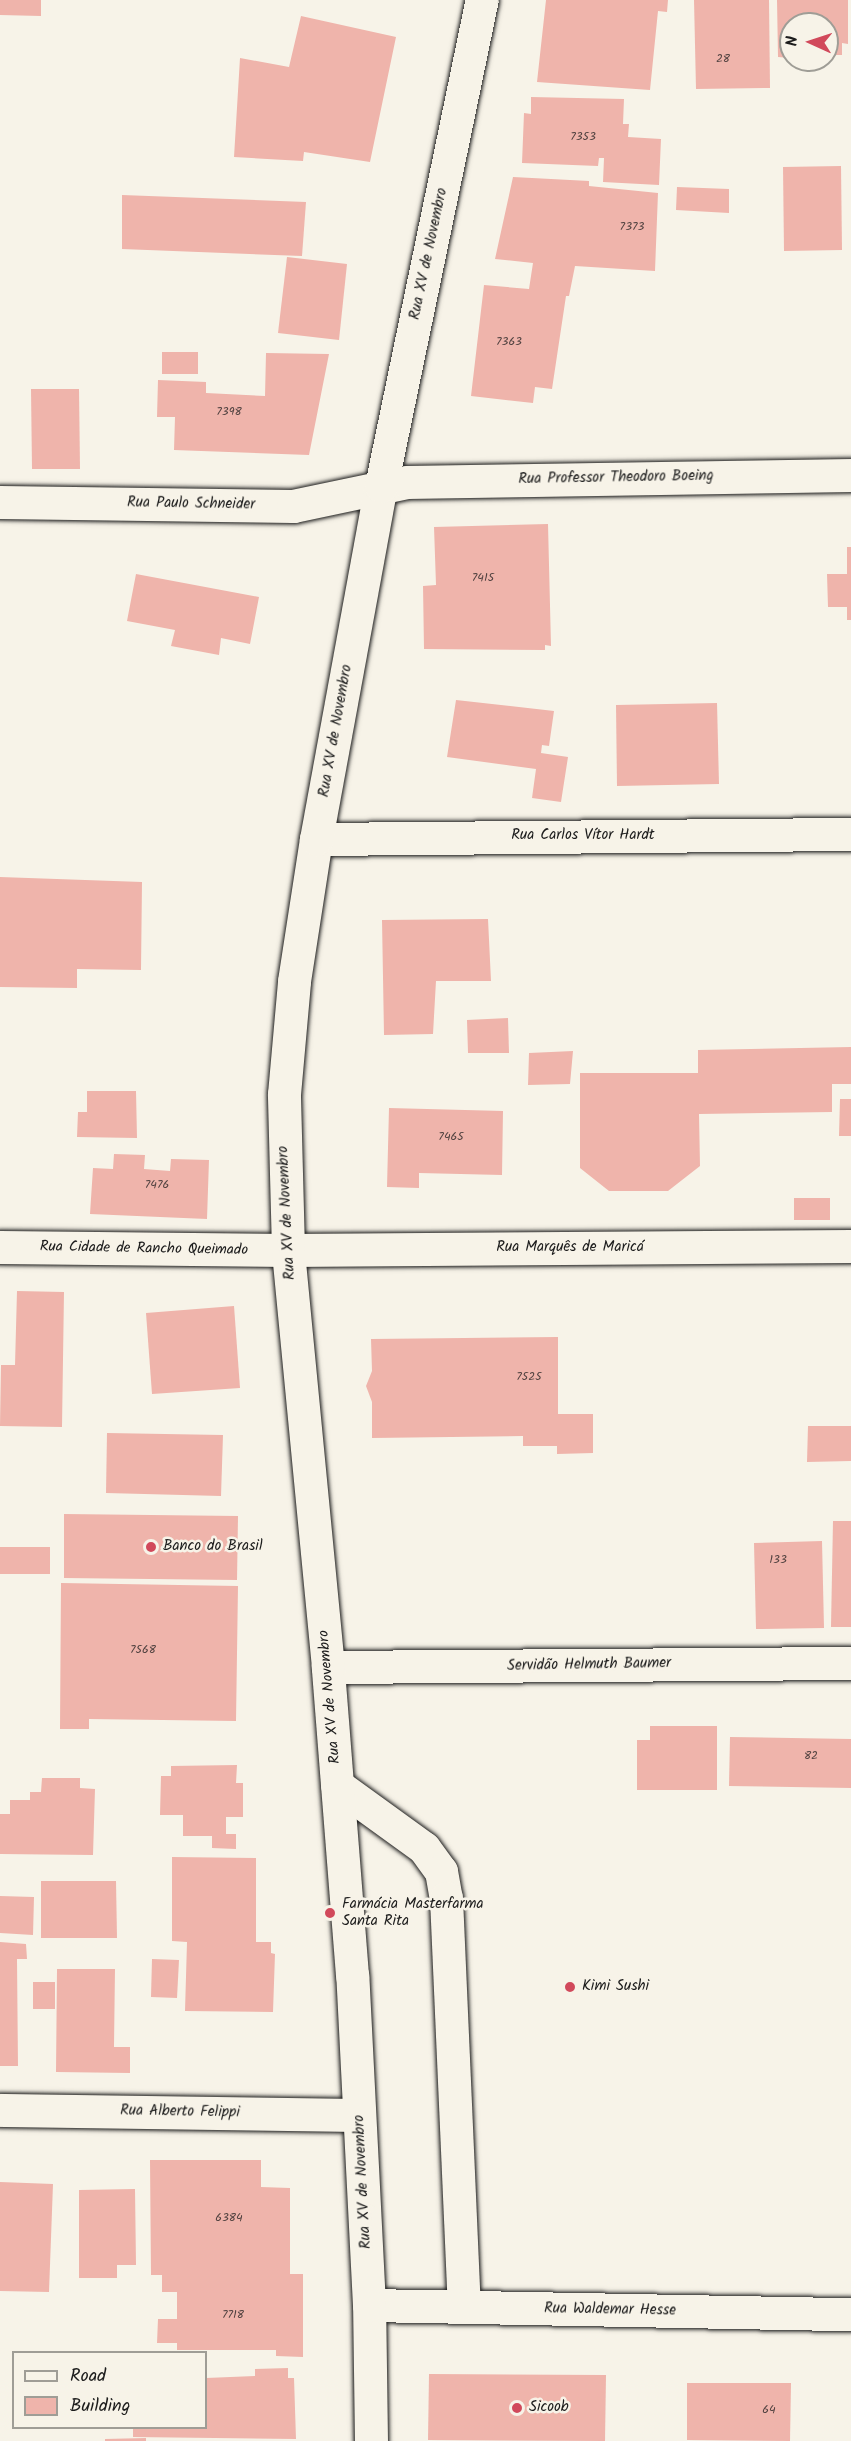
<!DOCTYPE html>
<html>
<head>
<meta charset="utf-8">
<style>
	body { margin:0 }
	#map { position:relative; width:851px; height:2441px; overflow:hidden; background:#f7f3e8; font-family:Kalam,sans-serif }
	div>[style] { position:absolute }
	.building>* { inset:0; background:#efb4ab }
	.roads { filter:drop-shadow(0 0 2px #1c1c1c) drop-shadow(0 0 2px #1c1c1c) }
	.minor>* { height:33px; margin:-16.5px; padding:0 16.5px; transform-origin:16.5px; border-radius:16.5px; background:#f7f3e8 }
	.major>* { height:33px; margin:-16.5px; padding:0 16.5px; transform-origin:16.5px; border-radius:16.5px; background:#f7f3e8 }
	.dots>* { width:16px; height:16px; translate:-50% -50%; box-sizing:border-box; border:3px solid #f7f3e8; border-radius:50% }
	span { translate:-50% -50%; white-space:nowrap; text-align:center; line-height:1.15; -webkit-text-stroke:5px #f7f3e8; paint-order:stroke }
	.number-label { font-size:12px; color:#514240 }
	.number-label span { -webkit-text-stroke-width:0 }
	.street-label { font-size:15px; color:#1c1c1c }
	.poi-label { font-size:15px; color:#1c1c1c }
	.left { translate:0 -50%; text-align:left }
	.legend { position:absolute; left:12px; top:2351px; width:195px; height:78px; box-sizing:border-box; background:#f7f3e8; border:2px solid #9f9d96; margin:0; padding:8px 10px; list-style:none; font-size:18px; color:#1c1c1c }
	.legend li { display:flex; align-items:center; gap:12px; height:30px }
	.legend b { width:30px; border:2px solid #9f9d96 }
	.north { position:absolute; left:779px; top:12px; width:60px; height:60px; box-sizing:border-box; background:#f7f3e8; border:2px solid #9f9d96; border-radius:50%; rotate:273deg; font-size:16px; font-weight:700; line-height:24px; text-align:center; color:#1c1c1c }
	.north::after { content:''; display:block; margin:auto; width:21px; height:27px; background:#d1495b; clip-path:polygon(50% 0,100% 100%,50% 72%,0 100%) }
</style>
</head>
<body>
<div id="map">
	<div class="building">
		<div style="clip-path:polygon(0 0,41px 0,41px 16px,0 15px)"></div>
		<div style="clip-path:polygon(546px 0,668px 0,667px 12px,658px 11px,650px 90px,537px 82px)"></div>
		<div style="clip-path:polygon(694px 0,769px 0,770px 88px,696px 89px)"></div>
		<div style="clip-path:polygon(777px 0,848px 0,848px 44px,842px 43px,842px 55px,827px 55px,827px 24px,791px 24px,791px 58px,778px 57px)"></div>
		<div style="clip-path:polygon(301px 16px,396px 37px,370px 162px,304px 152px,303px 161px,234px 157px,240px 58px,289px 67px)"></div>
		<div style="clip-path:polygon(531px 97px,624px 99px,623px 124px,629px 124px,628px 137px,661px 139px,659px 185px,603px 182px,604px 158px,599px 158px,598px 166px,522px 163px,524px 113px,531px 114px)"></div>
		<div style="clip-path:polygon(841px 166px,842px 250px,784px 251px,783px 167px)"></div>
		<div style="clip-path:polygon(513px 177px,589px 181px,589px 186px,658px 193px,655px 271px,575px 266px,569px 296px,566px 296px,552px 389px,535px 387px,533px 403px,471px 396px,484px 285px,529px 289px,533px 263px,495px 259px)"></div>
		<div style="clip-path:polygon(677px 187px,729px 189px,729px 213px,676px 210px)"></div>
		<div style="clip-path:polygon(122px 195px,306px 202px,302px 256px,122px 249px)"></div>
		<div style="clip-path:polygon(287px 257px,347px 264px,339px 340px,278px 333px)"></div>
		<div style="clip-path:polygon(162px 352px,198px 352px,198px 374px,162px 374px)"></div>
		<div style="clip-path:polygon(266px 353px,329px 354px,309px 455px,174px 450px,175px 417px,157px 417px,158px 380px,206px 382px,206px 393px,265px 396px)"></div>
		<div style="clip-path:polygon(31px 389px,79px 389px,80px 469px,32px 469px)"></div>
		<div style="clip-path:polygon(548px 524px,551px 646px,545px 645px,545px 650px,424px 649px,423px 586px,436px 585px,434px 527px)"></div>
		<div style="clip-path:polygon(847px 547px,851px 547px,851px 620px,847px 620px,847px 607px,828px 607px,827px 574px,847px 574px)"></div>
		<div style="clip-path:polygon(136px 574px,259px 597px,250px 644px,221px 638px,219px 655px,171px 646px,175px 630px,127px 621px)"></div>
		<div style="clip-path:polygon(456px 700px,554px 711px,549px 746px,542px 745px,541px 753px,568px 757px,561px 802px,532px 798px,536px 769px,447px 757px)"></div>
		<div style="clip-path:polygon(717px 703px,719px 784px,617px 786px,616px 705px)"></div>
		<div style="clip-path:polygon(0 877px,142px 882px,141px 970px,77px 969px,77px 988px,0 987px)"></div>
		<div style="clip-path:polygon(488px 919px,491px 981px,436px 981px,433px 1034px,384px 1035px,382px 920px)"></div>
		<div style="clip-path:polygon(508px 1018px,509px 1053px,468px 1053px,467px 1020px)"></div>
		<div style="clip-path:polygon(851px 1047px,851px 1084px,832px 1084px,832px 1112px,699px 1114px,700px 1166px,668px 1191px,609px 1191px,580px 1168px,580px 1073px,698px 1073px,698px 1050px)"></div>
		<div style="clip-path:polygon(573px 1051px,570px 1084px,528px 1085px,529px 1053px)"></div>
		<div style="clip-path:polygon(87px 1091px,136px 1091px,137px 1138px,77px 1137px,78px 1112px,87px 1112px)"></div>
		<div style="clip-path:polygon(840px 1099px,851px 1099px,851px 1136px,839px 1136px)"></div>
		<div style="clip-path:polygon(389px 1108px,503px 1111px,502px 1175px,419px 1173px,419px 1188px,387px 1187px)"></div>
		<div style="clip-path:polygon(114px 1154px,145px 1155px,144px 1169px,170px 1171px,171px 1159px,209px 1160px,207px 1219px,90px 1214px,93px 1168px,113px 1169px)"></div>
		<div style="clip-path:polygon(794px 1198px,830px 1198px,830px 1220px,794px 1220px)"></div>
		<div style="clip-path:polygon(17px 1291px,64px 1292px,62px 1427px,0 1426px,1px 1365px,15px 1365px)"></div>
		<div style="clip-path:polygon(234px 1306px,240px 1388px,152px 1394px,146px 1313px)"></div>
		<div style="clip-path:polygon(558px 1337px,558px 1414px,593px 1414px,593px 1453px,557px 1454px,557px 1446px,523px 1446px,523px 1436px,372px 1438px,372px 1402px,366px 1386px,372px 1371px,371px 1339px)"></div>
		<div style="clip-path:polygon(808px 1426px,851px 1426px,851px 1461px,807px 1462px)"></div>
		<div style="clip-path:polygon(107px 1433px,223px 1435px,221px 1496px,106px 1493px)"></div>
		<div style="clip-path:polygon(64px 1514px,238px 1516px,237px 1580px,64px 1578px)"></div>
		<div style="clip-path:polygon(833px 1521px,851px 1521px,851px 1627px,831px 1627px)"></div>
		<div style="clip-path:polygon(822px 1541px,824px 1628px,756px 1629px,754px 1543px)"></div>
		<div style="clip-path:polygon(0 1547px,50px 1547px,50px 1574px,0 1574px)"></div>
		<div style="clip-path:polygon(61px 1583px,238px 1586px,236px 1721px,89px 1719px,89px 1729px,60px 1729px)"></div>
		<div style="clip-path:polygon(650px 1726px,717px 1726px,717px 1790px,637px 1790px,637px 1740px,650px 1740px)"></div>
		<div style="clip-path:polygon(730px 1737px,851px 1739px,851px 1788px,729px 1786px)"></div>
		<div style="clip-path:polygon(237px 1765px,236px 1783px,243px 1783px,243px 1817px,226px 1817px,226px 1834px,236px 1834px,236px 1849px,212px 1848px,212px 1836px,183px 1836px,183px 1815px,160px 1815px,161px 1776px,171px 1776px,171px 1766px)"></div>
		<div style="clip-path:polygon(42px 1778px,80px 1778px,80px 1788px,95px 1789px,93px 1855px,0 1854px,0 1814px,10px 1814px,10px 1800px,30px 1800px,30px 1792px,41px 1792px)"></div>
		<div style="clip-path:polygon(172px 1857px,256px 1858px,256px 1942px,271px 1942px,271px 1953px,275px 1954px,273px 2012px,185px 2011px,187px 1942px,172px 1941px)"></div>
		<div style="clip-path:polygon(41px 1881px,116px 1881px,117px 1938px,41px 1938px)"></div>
		<div style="clip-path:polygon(0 1896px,34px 1897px,33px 1935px,0 1933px)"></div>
		<div style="clip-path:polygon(0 1942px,26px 1944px,27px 1959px,17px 1959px,18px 2066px,0 2066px)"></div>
		<div style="clip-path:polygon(152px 1959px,179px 1960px,177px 1998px,151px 1997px)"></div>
		<div style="clip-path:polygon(57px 1969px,115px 1969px,114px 2047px,130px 2047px,130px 2073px,56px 2072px)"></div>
		<div style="clip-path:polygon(33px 1982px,55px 1982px,55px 2009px,33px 2009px)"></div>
		<div style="clip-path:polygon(150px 2160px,261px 2160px,261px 2187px,290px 2188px,290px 2274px,303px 2274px,303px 2357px,276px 2356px,276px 2350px,177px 2350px,177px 2343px,157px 2343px,158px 2319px,177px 2319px,177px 2292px,162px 2292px,162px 2275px,151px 2275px)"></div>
		<div style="clip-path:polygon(0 2182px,53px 2184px,49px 2292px,0 2291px)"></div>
		<div style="clip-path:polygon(135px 2189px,136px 2265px,117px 2265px,117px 2278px,79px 2278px,79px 2190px)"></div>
		<div style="clip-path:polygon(288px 2368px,288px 2378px,294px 2378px,296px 2439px,133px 2437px,133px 2428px,206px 2428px,206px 2378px,255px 2376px,255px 2369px)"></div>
		<div style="clip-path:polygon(429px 2374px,606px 2375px,605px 2441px,428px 2440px)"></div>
		<div style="clip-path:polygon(687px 2383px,791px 2383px,790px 2441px,687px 2440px)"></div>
		<div style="clip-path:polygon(146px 2438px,146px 2441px,105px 2441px,105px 2439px)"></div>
	</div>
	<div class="roads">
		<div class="minor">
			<div style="left:0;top:502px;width:293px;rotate:0.8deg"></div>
			<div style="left:293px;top:506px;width:116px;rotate:-11.9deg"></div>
			<div style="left:407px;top:482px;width:444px;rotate:-0.9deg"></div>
			<div style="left:316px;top:839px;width:535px;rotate:-0.54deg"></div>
			<div style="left:0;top:1247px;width:288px;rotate:0.6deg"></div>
			<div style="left:288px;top:1250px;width:563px;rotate:-0.41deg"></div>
			<div style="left:328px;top:1667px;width:523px;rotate:-0.44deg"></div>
			<div style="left:337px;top:1785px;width:107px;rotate:35.9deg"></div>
			<div style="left:424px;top:1848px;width:29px;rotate:54deg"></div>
			<div style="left:441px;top:1871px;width:27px;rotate:80deg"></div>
			<div style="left:446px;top:1898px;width:409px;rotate:87.5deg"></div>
			<div style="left:0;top:2110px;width:359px;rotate:0.8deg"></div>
			<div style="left:369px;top:2305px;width:482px;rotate:1.1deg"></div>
		</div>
		<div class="major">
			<div style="left:371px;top:2441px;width:136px;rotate:-90.8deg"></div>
			<div style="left:369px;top:2305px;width:330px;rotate:-92.9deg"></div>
			<div style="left:352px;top:1975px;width:309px;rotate:-94.5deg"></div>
			<div style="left:328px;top:1667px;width:419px;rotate:-95.5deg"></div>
			<div style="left:288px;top:1250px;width:156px;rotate:-91.5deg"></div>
			<div style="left:284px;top:1094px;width:113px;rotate:-84.9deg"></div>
			<div style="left:294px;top:981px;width:144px;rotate:-81.2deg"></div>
			<div style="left:316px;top:839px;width:359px;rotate:-79.6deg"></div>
			<div style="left:381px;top:486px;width:496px;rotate:-78.3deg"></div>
		</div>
	</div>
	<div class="dots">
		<div style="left:151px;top:1547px;background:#d1495b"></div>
		<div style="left:330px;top:1913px;background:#d1495b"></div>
		<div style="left:570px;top:1987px;background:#d1495b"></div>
		<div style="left:517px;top:2408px;background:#d1495b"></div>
	</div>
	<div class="number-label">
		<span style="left:723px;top:59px">28</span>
		<span style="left:583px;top:137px">7353</span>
		<span style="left:632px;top:227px">7373</span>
		<span style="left:509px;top:342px">7363</span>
		<span style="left:229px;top:412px">7398</span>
		<span style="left:483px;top:578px">7415</span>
		<span style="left:451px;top:1137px">7465</span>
		<span style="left:157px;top:1185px">7476</span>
		<span style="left:529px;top:1377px">7525</span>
		<span style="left:778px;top:1560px">133</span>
		<span style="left:143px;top:1650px">7568</span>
		<span style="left:811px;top:1756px">82</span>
		<span style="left:229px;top:2218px">6384</span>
		<span style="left:233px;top:2315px">7718</span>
		<span style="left:769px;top:2410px">64</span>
	</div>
	<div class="street-label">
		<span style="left:429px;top:254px;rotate:-78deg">Rua XV de Novembro</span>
		<span style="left:616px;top:478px;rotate:-1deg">Rua Professor Theodoro Boeing</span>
		<span style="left:191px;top:504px;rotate:1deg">Rua Paulo Schneider</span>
		<span style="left:336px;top:731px;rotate:-80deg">Rua XV de Novembro</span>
		<span style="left:583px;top:836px">Rua Carlos Vítor Hardt</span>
		<span style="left:287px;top:1213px;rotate:-93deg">Rua XV de Novembro</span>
		<span style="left:570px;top:1248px">Rua Marquês de Maricá</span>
		<span style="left:144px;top:1249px;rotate:1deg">Rua Cidade de Rancho Queimado</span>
		<span style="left:589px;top:1665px;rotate:-1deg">Servidão Helmuth Baumer</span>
		<span style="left:330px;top:1697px;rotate:-95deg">Rua XV de Novembro</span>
		<span style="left:180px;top:2112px;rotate:1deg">Rua Alberto Felippi</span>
		<span style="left:363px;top:2182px;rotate:-93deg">Rua XV de Novembro</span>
		<span style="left:610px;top:2310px;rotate:1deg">Rua Waldemar Hesse</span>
	</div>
	<div class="poi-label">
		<span class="left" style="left:163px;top:1547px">Banco do Brasil</span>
		<span class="left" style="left:342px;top:1913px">Farmácia Masterfarma<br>Santa Rita</span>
		<span class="left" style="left:582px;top:1987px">Kimi Sushi</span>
		<span class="left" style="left:529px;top:2408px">Sicoob</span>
	</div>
	<ul class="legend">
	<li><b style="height:8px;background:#f7f3e8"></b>Road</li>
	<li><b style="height:16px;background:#efb4ab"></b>Building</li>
	</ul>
	<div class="north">N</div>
</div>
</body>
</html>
